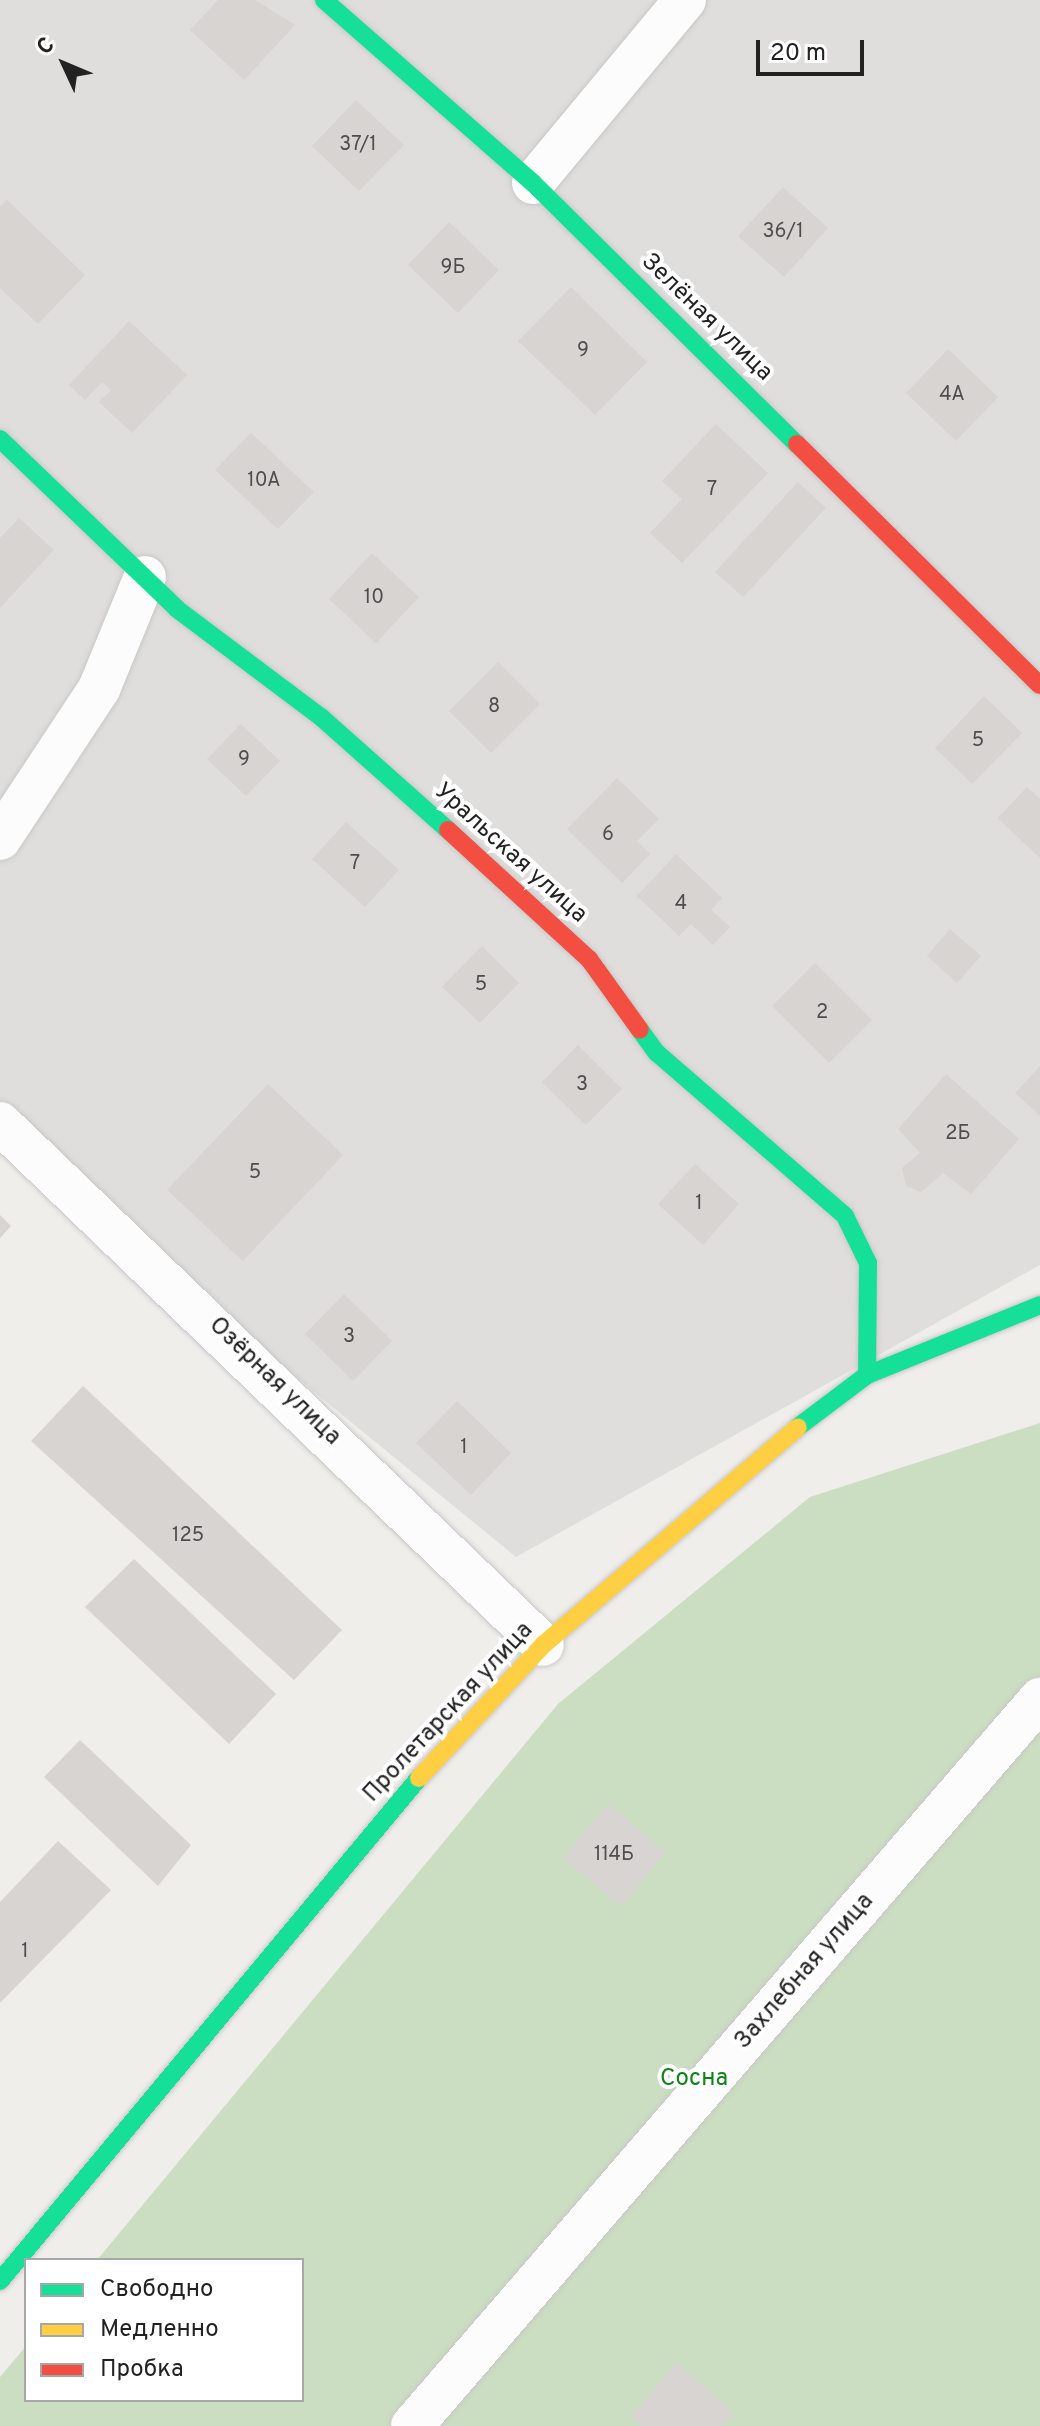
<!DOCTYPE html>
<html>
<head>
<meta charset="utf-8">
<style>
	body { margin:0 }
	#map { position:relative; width:1040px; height:2426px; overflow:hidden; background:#f0eeeb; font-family:Overpass,sans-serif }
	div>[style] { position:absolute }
	.residential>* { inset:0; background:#dfdedc }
	.forest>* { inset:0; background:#cbdec1 }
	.building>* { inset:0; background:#d7d4d2 }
	.roads { filter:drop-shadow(0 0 2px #c9c8c7) drop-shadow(0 0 2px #c9c8c7) }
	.street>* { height:42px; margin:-21px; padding:0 21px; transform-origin:21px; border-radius:21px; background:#fdfcfc }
	.fast>* { height:18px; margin:-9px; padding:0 9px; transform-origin:9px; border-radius:9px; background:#16e098 }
	.slow>* { height:18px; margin:-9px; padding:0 9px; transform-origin:9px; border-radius:9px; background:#ffcf43 }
	.jam>* { height:18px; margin:-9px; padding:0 9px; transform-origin:9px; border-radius:9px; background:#f24e42 }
	span { translate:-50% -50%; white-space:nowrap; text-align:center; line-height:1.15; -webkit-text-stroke:8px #fff; paint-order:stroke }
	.number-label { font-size:20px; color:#4f4e4e }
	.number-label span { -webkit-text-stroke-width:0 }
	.street-label { font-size:24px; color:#222 }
	.park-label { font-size:24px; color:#0c8416 }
	.legend { position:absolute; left:24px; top:2258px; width:280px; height:144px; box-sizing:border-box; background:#fff; border:2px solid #a7a7a7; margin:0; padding:10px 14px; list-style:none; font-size:24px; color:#222 }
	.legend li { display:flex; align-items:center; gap:16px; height:40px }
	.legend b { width:40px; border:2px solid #a7a7a7 }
	.north { position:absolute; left:24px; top:24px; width:80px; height:80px; -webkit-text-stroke:6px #fff; paint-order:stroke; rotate:314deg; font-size:22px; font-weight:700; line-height:32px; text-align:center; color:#222 }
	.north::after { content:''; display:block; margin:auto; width:28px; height:36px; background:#222; clip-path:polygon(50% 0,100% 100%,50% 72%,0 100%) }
	.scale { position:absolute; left:756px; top:40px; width:108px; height:36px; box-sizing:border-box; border:4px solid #222; border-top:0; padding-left:10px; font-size:24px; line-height:28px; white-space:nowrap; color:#222; -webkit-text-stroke:6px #fff; paint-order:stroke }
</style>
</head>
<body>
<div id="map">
	<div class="residential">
		<div style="clip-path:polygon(0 0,1040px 0,1040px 1265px,516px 1557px,5px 1139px,0 1143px)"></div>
	</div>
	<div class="forest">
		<div style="clip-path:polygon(1040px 1423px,1040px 2426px,0 2426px,0 2377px,26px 2346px,26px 2400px,302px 2400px,302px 2260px,97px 2260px,558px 1704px,810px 1497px)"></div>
	</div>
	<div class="building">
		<div style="clip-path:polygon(218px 0,255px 0,295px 25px,244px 80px,190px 30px)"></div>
		<div style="clip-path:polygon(356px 100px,404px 145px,359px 191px,312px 146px)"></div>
		<div style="clip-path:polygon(783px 187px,828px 228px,784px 277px,738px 236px)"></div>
		<div style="clip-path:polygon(7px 200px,85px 275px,38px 324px,0 288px,0 207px)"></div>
		<div style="clip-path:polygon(449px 222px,499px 270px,458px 313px,408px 265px)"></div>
		<div style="clip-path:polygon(571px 287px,647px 362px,595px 415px,518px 341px)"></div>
		<div style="clip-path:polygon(129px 321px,187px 375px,132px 433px,99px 402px,111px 390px,102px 382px,85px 400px,69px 385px)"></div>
		<div style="clip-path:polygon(948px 349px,998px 397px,956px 441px,906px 393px)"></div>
		<div style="clip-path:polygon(716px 424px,768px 473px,682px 563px,650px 533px,682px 499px,662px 481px)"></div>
		<div style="clip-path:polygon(251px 433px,314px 492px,278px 529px,215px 470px)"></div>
		<div style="clip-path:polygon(798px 482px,826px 508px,743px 597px,715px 572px)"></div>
		<div style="clip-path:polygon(19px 518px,54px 550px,0 608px,0 538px)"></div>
		<div style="clip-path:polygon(372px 553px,419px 597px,376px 643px,329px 599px)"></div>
		<div style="clip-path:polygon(498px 662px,540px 704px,491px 753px,449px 711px)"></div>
		<div style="clip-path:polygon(984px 696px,1022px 733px,972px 784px,935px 748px)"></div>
		<div style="clip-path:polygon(241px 724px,280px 761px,246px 796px,207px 759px)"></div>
		<div style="clip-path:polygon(617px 778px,659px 819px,637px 841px,650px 854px,622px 883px,567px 829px)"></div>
		<div style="clip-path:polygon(1027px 787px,1040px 799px,1040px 858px,998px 818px)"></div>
		<div style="clip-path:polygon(346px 822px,399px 870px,365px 907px,312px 859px)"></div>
		<div style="clip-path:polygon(676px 854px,722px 898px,711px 910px,730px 927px,713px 945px,691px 924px,679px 936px,637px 896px)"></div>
		<div style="clip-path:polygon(950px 929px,981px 956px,957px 983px,927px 956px)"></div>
		<div style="clip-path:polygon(482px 946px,519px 983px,480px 1023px,442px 987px)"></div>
		<div style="clip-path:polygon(815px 963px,872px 1020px,829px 1063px,772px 1006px)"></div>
		<div style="clip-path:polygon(578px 1045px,622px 1089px,586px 1125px,542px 1082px)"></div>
		<div style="clip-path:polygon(1040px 1066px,1040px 1116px,1015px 1093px)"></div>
		<div style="clip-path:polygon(946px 1074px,1019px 1139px,971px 1194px,943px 1173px,921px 1192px,906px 1186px,902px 1168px,920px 1153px,898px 1129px)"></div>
		<div style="clip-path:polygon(268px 1084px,343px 1155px,243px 1261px,167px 1190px)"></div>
		<div style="clip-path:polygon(695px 1164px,739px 1204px,703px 1245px,658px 1204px)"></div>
		<div style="clip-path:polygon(0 1215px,11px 1226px,0 1238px)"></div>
		<div style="clip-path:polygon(344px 1294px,392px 1341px,353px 1381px,305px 1334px)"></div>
		<div style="clip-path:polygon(83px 1386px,342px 1630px,294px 1680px,31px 1441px)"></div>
		<div style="clip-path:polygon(457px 1401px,511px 1453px,471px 1495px,416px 1443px)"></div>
		<div style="clip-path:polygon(134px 1559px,276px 1694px,229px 1744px,85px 1607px)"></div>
		<div style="clip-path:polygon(80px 1740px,191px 1845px,158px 1886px,44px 1777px)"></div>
		<div style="clip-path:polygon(608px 1804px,666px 1852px,621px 1906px,563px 1858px)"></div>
		<div style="clip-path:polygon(58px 1841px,111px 1890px,0 2003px,0 1902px)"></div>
		<div style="clip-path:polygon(677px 2363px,733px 2413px,721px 2426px,642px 2426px,631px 2416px)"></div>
	</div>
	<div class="roads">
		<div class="street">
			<div style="left:533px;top:183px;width:238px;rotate:-50.3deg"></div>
			<div style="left:0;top:839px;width:180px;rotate:-56.6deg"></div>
			<div style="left:99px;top:689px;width:121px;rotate:-67.7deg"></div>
			<div style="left:0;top:1123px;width:753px;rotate:43.87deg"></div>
			<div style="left:412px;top:2426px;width:961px;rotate:-49.18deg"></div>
		</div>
		<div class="fast">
			<div style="left:324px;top:0;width:278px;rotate:41.2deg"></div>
			<div style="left:533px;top:183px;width:371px;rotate:44.7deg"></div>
			<div style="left:0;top:439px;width:245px;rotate:43.8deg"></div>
			<div style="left:177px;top:609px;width:181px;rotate:36.9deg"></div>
			<div style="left:322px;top:718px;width:169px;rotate:41.6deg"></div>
			<div style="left:640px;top:1030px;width:29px;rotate:54deg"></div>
			<div style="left:657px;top:1053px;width:249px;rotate:40.9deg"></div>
			<div style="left:845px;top:1216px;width:52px;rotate:63.9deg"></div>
			<div style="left:868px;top:1263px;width:112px;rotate:90.5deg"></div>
			<div style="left:798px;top:1427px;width:86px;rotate:-37deg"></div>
			<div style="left:867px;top:1375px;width:187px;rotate:-22deg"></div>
			<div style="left:0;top:2281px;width:655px;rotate:-50.21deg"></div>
		</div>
		<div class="slow">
			<div style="left:419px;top:1778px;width:182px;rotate:-47deg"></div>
			<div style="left:543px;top:1645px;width:335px;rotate:-40.5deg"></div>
		</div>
		<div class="jam">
			<div style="left:797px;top:444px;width:342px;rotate:44.8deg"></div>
			<div style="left:448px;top:830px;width:191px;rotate:42.5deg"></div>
			<div style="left:589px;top:959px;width:87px;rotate:54.3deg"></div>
		</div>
	</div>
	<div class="number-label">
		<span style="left:358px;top:145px">37/1</span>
		<span style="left:783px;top:232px">36/1</span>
		<span style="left:453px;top:268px">9Б</span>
		<span style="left:583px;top:351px">9</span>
		<span style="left:952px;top:395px">4А</span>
		<span style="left:264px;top:481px">10А</span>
		<span style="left:712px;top:490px">7</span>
		<span style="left:374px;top:598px">10</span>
		<span style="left:494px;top:707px">8</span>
		<span style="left:978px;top:741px">5</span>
		<span style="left:244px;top:760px">9</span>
		<span style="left:608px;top:835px">6</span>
		<span style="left:355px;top:864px">7</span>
		<span style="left:681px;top:904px">4</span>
		<span style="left:481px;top:985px">5</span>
		<span style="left:822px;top:1013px">2</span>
		<span style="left:582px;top:1085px">3</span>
		<span style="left:958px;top:1134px">2Б</span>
		<span style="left:255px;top:1173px">5</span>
		<span style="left:699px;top:1204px">1</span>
		<span style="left:349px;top:1337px">3</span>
		<span style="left:464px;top:1448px">1</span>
		<span style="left:188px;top:1536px">125</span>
		<span style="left:614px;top:1855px">114Б</span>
		<span style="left:25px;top:1952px">1</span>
	</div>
	<div class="street-label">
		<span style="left:706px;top:318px;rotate:44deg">Зелёная улица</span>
		<span style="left:510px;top:854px;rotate:42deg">Уральская улица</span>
		<span style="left:274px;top:1382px;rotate:44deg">Озёрная улица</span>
		<span style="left:449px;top:1713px;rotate:-47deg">Пролетарская улица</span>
		<span style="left:805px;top:1972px;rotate:-49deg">Захлебная улица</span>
	</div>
	<div class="park-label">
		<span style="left:694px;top:2080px">Сосна</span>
	</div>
	<ul class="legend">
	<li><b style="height:10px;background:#16e098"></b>Свободно</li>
	<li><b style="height:10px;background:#ffcf43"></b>Медленно</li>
	<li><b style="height:10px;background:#f24e42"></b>Пробка</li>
	</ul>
	<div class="north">С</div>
	<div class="scale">20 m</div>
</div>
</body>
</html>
